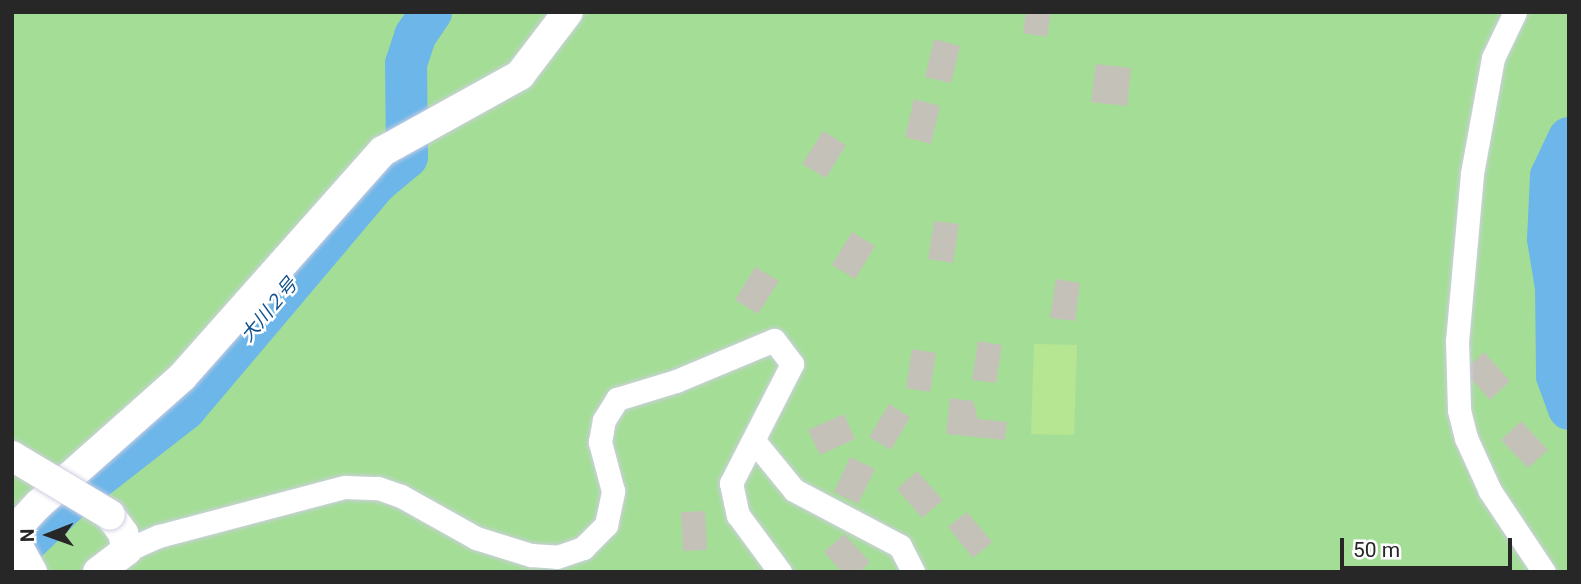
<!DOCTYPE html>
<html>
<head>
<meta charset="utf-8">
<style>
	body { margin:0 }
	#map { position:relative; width:1581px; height:584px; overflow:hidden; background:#e9e4d8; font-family:Roboto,"Noto Sans JP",sans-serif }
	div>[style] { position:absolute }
	.green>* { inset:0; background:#a4de96 }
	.pitch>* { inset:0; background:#b6e691 }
	.river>* { height:42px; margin:-21px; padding:0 21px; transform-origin:21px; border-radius:21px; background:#6db6e9 }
	.building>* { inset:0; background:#c4c1b8 }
	.roads { filter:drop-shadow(0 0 2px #cecee0) drop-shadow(0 0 2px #cecee0) }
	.minor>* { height:23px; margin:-11.5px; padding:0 11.5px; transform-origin:11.5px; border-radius:11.5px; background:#fff }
	.tertiary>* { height:30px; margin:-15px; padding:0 15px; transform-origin:15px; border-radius:15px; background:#fff }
	.bridges { filter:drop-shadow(0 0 2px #cecee0) drop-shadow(0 0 2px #cecee0) }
	.tertiary-bridge>* { height:30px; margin:-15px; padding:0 15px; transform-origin:15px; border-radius:15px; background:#fff }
	span { translate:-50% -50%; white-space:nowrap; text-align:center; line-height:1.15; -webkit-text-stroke:5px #fff; paint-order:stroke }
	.water-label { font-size:19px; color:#12528f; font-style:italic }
	.frame { position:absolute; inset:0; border:14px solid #272727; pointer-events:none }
	.north { position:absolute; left:14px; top:500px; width:70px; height:70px; -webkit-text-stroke:5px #fff; paint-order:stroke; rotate:269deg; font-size:19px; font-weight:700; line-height:28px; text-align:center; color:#272727 }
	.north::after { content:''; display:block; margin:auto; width:24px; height:32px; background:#272727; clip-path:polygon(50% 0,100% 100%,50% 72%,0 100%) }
	.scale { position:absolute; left:1340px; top:538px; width:172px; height:32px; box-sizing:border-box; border:4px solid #272727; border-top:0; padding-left:9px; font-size:21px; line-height:24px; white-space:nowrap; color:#272727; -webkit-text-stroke:5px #fff; paint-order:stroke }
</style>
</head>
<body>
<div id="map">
	<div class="green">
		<div style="clip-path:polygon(12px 12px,1569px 12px,1569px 572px,12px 572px)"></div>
	</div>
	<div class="pitch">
		<div style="clip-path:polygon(1034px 344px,1077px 345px,1074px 435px,1031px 434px)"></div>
	</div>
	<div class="river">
		<div style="left:1569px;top:138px;width:42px;rotate:115.3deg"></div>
		<div style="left:1551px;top:176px;width:63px;rotate:92.7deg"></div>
		<div style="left:1548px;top:239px;width:50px;rotate:80.7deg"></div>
		<div style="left:1556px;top:288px;width:88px;rotate:89.3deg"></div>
		<div style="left:1557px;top:376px;width:35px;rotate:70deg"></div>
		<div style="left:12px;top:556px;width:89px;rotate:-44.1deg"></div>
		<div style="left:76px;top:494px;width:138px;rotate:-37.9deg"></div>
		<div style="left:185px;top:409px;width:296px;rotate:-49.8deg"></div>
		<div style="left:376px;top:183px;width:40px;rotate:-40deg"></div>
		<div style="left:407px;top:157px;width:93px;rotate:-90.6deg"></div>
		<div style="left:406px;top:64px;width:29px;rotate:-72deg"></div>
		<div style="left:415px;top:36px;width:29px;rotate:-56deg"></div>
	</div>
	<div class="building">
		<div style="clip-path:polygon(1026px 12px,1051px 12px,1047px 37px,1023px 33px)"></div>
		<div style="clip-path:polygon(934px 39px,960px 46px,951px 83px,925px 77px)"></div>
		<div style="clip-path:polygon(1096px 64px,1131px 68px,1127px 106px,1091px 102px)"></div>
		<div style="clip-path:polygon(914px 99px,940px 106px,931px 144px,905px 137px)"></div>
		<div style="clip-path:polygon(823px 131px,846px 145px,826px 178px,802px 164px)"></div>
		<div style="clip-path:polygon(934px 221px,959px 224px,953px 263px,928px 259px)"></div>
		<div style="clip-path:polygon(852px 232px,875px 246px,855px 279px,832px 265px)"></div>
		<div style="clip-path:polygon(755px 267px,779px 281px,758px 314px,735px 300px)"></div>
		<div style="clip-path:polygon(1056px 279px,1080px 283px,1075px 321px,1050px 318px)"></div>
		<div style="clip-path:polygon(978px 341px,1002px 345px,996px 383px,972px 380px)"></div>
		<div style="clip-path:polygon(912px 349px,936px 353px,930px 392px,906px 388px)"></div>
		<div style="clip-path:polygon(1484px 352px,1510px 381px,1490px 400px,1464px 371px)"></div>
		<div style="clip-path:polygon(950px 398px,973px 401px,978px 419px,1007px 422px,1005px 440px,946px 434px)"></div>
		<div style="clip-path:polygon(889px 404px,910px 417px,891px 450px,869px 437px)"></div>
		<div style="clip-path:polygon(844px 414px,855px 439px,820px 455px,808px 430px)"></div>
		<div style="clip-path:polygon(1521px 421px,1548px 450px,1528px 468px,1501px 440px)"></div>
		<div style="clip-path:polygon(850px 457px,875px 469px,858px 504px,834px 492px)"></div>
		<div style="clip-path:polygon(917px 471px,943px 500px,922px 518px,897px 489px)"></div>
		<div style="clip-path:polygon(705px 511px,707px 550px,683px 551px,681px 512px)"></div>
		<div style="clip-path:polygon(967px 512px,992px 542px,973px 558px,948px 527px)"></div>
		<div style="clip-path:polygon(844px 534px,870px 562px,860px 572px,842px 572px,824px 552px)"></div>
	</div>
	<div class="roads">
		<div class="minor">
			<div style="left:1515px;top:12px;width:51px;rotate:115.6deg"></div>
			<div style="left:1493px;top:58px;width:118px;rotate:100.3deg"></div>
			<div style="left:1472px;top:174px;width:168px;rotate:95.1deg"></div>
			<div style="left:1457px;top:341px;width:69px;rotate:88.3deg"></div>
			<div style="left:1459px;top:410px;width:29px;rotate:76deg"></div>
			<div style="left:1466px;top:438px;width:58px;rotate:65.6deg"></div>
			<div style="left:1490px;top:491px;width:97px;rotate:56.3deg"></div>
			<div style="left:754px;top:441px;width:63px;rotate:50.8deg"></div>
			<div style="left:794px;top:490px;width:120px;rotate:27.8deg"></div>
			<div style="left:900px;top:546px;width:29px;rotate:63deg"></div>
			<div style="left:127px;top:550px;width:35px;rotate:-24deg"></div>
			<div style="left:159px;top:536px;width:192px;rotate:-14.8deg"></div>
			<div style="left:345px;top:487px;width:33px;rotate:2deg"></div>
			<div style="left:378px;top:488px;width:24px;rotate:19deg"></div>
			<div style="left:401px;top:496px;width:86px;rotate:29.2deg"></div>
			<div style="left:476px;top:538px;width:58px;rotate:17.2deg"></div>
			<div style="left:531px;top:555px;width:26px;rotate:4deg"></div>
			<div style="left:557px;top:557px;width:28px;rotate:-19deg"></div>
			<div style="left:583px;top:548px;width:33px;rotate:-45deg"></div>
			<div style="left:606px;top:525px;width:35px;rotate:-78deg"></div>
			<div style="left:613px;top:491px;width:51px;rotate:-104.9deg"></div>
			<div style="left:600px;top:442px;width:22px;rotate:-80deg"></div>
			<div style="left:604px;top:420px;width:25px;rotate:-58deg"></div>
			<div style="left:617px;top:399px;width:62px;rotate:-17deg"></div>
			<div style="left:676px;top:381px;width:106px;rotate:-22.7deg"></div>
			<div style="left:774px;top:340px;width:30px;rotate:53deg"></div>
			<div style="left:792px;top:364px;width:134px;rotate:117.1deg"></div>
			<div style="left:731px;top:483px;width:33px;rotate:78deg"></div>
			<div style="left:738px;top:515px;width:71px;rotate:53.6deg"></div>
		</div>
		<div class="tertiary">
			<div style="left:32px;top:572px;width:35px;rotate:-119deg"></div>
			<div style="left:15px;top:541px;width:19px;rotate:-72deg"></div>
			<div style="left:21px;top:523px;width:26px;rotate:-47deg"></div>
			<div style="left:39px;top:504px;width:191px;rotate:-41.6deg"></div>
			<div style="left:182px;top:377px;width:302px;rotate:-48.4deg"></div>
			<div style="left:383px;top:151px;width:157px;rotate:-29deg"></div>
			<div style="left:520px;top:75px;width:79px;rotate:-52.7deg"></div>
			<div style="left:98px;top:572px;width:36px;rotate:-37deg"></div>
			<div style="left:127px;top:550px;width:17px;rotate:-103deg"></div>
			<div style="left:123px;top:533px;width:22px;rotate:-126deg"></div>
		</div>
	</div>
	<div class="bridges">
		<div class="tertiary-bridge">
			<div style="left:12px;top:456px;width:114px;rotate:31deg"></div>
		</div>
	</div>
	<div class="water-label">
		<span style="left:269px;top:310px;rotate:-50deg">大川２号</span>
	</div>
	<div class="frame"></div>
	<div class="north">N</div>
	<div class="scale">50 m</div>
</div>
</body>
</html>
